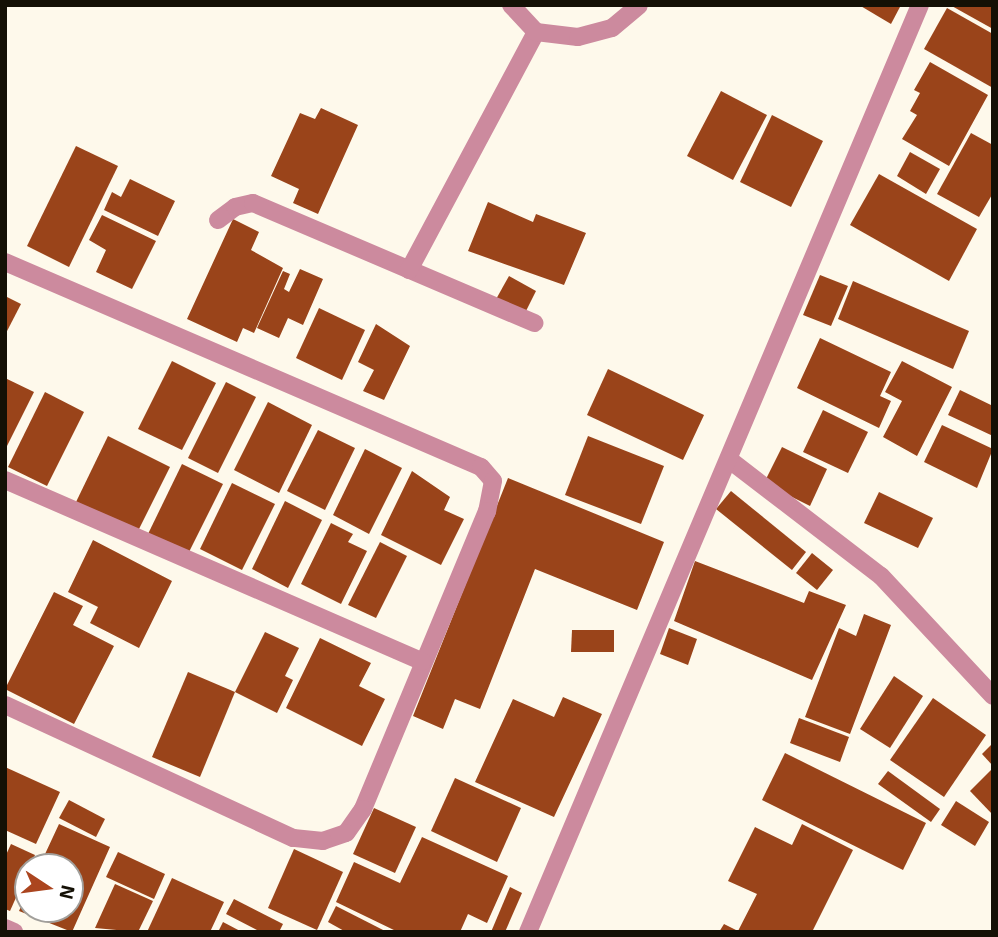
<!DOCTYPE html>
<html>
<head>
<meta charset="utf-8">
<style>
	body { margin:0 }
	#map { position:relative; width:998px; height:937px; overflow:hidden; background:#fef9eb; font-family:"Exo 2",sans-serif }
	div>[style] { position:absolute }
	.building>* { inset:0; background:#9a441a }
	.lane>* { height:18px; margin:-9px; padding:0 9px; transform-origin:9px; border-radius:9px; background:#cc8a9e }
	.street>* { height:18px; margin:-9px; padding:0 9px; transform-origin:9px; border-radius:9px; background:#cc8a9e }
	span { translate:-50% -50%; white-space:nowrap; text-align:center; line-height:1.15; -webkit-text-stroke:7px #fff; paint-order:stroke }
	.frame { position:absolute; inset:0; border:7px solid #141005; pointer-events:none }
	.north { position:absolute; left:14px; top:853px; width:70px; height:70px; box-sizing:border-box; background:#fff; border:2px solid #a19f9b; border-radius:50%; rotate:103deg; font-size:19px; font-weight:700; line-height:28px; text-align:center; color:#141005 }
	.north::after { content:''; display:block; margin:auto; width:24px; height:32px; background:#ab451f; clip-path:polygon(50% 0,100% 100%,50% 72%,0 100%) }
</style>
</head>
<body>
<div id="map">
	<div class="building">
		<div style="clip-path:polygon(859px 5px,901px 5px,891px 24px)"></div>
		<div style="clip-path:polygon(950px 5px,993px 5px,993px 29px)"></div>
		<div style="clip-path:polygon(947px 8px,993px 34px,993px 88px,924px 49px)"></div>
		<div style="clip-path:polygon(930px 62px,988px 95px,949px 166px,902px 139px,917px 115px,910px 111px,920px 93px,914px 90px)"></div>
		<div style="clip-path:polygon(721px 91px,767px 115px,733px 180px,687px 156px)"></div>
		<div style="clip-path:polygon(321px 108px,358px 125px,318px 214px,293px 203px,299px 189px,271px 176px,300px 113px,315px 119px)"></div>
		<div style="clip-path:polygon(772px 115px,823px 141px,791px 207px,740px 182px)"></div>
		<div style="clip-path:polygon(971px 133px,993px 145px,993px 193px,979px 217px,937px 194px)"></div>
		<div style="clip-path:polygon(76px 146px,118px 166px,69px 267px,27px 246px)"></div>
		<div style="clip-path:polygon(910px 152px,940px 169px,926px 194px,897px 176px)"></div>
		<div style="clip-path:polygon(879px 174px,977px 229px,949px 281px,850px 225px)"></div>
		<div style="clip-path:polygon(130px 179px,175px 201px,158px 236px,104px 210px,112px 192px,121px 197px)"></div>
		<div style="clip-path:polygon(488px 202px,533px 222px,536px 214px,586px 233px,564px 285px,468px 251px)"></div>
		<div style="clip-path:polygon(102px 215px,156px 241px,132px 289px,96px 272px,106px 250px,89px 240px)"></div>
		<div style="clip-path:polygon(233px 219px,259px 232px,251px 250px,283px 268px,254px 333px,243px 328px,237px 342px,187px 319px)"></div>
		<div style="clip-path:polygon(300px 269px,323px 279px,303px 325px,288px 318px,279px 338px,257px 328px,283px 271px,290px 274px,284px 289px,289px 292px)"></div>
		<div style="clip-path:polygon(820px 275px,848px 286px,831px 326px,803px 315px)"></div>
		<div style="clip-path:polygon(509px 276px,536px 291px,523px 317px,495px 301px)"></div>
		<div style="clip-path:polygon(853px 281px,969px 331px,953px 369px,838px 319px)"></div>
		<div style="clip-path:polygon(5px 296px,21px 304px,5px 335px)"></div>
		<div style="clip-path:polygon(319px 308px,365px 330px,342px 380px,296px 358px)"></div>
		<div style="clip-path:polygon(376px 324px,410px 346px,384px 400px,363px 391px,374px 370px,358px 362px)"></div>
		<div style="clip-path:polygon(820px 338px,891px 372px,880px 396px,891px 401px,879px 428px,797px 388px)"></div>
		<div style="clip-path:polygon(172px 361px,216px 383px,182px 450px,138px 429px)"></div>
		<div style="clip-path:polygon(902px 361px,952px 387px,917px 456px,883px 437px,902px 401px,885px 392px)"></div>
		<div style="clip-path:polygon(608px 369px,704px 415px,683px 460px,587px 415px)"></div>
		<div style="clip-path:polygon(5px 378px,34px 392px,5px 450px)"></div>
		<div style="clip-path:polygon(226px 382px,256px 397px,218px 473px,188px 458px)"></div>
		<div style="clip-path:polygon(960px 390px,993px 406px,993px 436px,948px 415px)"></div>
		<div style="clip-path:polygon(45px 392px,84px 412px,47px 486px,8px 467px)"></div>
		<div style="clip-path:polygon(268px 402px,312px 425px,279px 493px,234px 470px)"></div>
		<div style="clip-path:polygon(823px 410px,868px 432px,848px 473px,803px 452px)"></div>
		<div style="clip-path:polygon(942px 425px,993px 449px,977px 488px,924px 462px)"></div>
		<div style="clip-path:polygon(318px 430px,355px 448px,325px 510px,287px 491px)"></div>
		<div style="clip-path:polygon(108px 436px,170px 467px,137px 533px,76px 502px)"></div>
		<div style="clip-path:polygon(588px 436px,664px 466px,641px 524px,565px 495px)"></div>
		<div style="clip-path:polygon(782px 447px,827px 469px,810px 506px,764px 483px)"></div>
		<div style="clip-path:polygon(365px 449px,402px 468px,369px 534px,333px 515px)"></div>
		<div style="clip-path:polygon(182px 464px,223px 484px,188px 554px,148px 534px)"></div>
		<div style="clip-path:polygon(412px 471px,450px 497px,444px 510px,464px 519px,441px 565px,381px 535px)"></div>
		<div style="clip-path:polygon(508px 478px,664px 542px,637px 610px,535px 569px,480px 709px,455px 699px,443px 729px,413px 716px)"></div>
		<div style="clip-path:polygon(232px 483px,275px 504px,242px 570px,200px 549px)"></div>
		<div style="clip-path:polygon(731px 491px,806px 552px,792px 570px,716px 509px)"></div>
		<div style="clip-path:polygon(879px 492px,933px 518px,918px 548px,864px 523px)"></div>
		<div style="clip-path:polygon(285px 501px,322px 520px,288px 588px,252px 569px)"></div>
		<div style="clip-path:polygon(331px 523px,353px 534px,348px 542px,367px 551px,341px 604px,301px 584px)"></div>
		<div style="clip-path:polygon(93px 540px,172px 581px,139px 648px,90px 623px,98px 607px,68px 592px)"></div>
		<div style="clip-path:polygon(380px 542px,407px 556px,376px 618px,348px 605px)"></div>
		<div style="clip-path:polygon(812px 553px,833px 570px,817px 590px,796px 573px)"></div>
		<div style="clip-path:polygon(695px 561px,804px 603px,809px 591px,846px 605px,812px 680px,674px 621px)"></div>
		<div style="clip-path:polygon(54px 592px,83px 606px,73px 625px,114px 646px,74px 724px,5px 689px)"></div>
		<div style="clip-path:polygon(864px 614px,891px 625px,850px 734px,805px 717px,839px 628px,856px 636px)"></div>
		<div style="clip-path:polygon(669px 628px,697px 639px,688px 665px,660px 654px)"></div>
		<div style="clip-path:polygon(572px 630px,614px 630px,614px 652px,571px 652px)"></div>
		<div style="clip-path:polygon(265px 632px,299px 648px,285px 676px,293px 680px,277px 713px,235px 692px)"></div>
		<div style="clip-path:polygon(320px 638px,371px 663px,359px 686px,385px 699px,362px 746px,286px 708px)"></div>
		<div style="clip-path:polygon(188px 672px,235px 692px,200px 777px,152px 757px)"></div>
		<div style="clip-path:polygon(894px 676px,923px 696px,890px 748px,860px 729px)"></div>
		<div style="clip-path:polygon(563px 697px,602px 714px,554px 817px,475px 782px,513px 699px,554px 717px)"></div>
		<div style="clip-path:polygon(933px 698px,986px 735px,944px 797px,890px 760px)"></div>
		<div style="clip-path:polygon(799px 718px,849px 737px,840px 762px,790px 743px)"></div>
		<div style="clip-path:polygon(993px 743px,993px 766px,982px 754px)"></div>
		<div style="clip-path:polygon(785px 753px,926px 823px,903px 870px,762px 800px)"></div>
		<div style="clip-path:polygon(5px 767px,60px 792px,36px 844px,5px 830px)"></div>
		<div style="clip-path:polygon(993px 768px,993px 815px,970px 791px)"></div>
		<div style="clip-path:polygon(888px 771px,940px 809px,931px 822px,878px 784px)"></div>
		<div style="clip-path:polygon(455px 778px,521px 808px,497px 862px,431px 831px)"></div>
		<div style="clip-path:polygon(69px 800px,105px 819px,96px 837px,59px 818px)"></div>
		<div style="clip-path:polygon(956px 801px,989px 822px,975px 846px,941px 825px)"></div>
		<div style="clip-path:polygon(374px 808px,416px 827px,395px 873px,353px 854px)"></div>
		<div style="clip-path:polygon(59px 824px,110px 847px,72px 932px,19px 911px,28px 891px,28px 909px,70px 909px,70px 867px,39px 867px)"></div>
		<div style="clip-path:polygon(802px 824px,853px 850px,812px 932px,719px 932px,724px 924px,738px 931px,757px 894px,728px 881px,755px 827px,792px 845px)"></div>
		<div style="clip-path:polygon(422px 837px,508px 876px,487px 923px,468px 914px,460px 932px,398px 932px,336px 902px,354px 862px,400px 883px)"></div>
		<div style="clip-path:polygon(11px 844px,35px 855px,10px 911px,5px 909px,5px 857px)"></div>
		<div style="clip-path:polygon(294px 849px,343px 872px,317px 930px,268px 908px)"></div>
		<div style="clip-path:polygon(118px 852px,165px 874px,154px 899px,106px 877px)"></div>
		<div style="clip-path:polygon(172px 878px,224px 902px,210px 932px,147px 932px)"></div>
		<div style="clip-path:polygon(115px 884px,153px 901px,138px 932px,95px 928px)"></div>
		<div style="clip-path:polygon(510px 887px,522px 893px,505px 932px,491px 932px)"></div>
		<div style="clip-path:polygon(234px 899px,283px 924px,279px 932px,261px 932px,226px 914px)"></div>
		<div style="clip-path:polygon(336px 906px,387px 932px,346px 932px,328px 922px)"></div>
		<div style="clip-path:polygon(223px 922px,242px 932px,218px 932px)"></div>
	</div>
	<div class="lane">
		<div style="left:218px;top:220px;width:21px;rotate:-37deg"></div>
		<div style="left:235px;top:207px;width:18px;rotate:-13deg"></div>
		<div style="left:253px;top:203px;width:306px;rotate:23.1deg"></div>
		<div style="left:409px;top:270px;width:270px;rotate:-61.9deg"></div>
	</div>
	<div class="street">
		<div style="left:511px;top:5px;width:37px;rotate:47deg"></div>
		<div style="left:536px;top:32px;width:42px;rotate:6.8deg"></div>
		<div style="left:578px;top:37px;width:35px;rotate:-15deg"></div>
		<div style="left:612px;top:28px;width:35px;rotate:-40deg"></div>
		<div style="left:5px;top:262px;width:518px;rotate:23.3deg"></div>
		<div style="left:481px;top:467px;width:18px;rotate:49deg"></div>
		<div style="left:493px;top:481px;width:31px;rotate:101deg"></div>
		<div style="left:487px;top:511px;width:323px;rotate:112.6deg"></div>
		<div style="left:363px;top:809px;width:29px;rotate:125deg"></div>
		<div style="left:346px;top:833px;width:24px;rotate:161deg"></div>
		<div style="left:323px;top:841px;width:30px;rotate:-174deg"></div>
		<div style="left:293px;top:838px;width:317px;rotate:-155.2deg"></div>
		<div style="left:731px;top:461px;width:189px;rotate:37.5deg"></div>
		<div style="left:881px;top:576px;width:164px;rotate:47deg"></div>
		<div style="left:5px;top:480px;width:455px;rotate:23.5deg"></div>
		<div style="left:5px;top:928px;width:10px;rotate:24deg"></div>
		<div style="left:528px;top:932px;width:1006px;rotate:-67.08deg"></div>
	</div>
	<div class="frame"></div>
	<div class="north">N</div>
</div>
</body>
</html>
